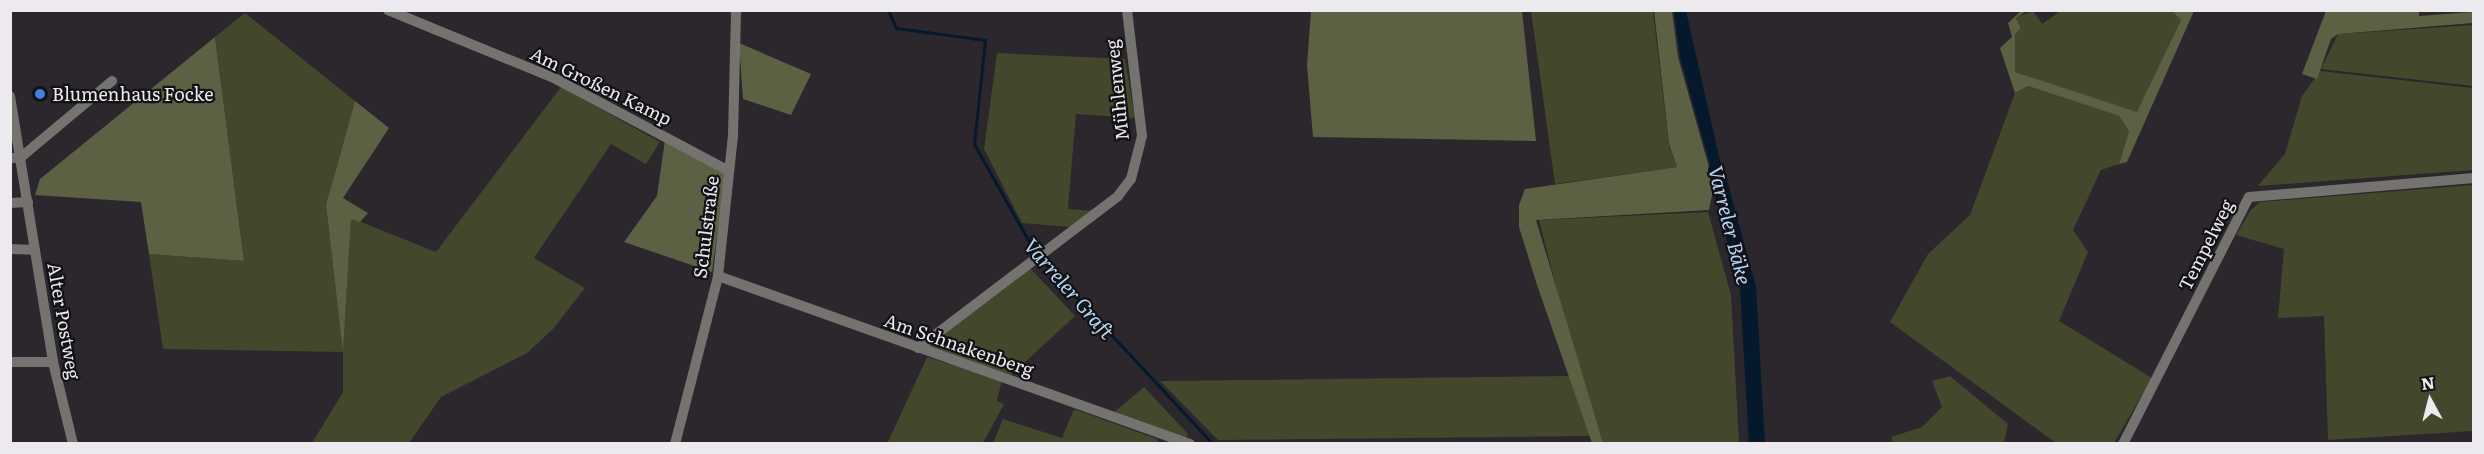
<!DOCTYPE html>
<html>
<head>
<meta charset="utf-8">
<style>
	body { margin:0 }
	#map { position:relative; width:2484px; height:454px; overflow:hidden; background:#2b272d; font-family:Literata,serif }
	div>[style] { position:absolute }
	.green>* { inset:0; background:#43472b }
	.forest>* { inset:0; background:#5d6144 }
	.water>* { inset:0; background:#04192b }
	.stream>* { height:3px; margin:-1.5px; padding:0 1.5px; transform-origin:1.5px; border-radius:1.5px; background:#04192b }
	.river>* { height:16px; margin:-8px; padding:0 8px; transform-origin:8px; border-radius:8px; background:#04192b }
	.minor>* { height:10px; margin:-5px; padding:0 5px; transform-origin:5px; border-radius:5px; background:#757370 }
	.dots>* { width:16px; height:16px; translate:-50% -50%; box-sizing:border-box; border:3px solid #121114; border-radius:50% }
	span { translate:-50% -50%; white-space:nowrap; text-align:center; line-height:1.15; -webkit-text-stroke:4.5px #121114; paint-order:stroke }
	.street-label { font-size:18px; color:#eceaee }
	.poi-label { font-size:18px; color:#eceaee }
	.left { translate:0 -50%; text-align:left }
	.water-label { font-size:20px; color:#b3d7f8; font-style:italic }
	.frame { position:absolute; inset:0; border:12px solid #eceaee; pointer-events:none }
	.north { position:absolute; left:2400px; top:370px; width:60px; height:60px; -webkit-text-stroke:4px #121114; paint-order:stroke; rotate:353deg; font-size:16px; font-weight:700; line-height:24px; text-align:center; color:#eceaee }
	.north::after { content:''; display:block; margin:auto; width:21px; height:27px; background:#eceaee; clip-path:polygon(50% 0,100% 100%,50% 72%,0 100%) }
</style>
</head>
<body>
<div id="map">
	<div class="green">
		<div style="clip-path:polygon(2062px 10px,2172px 11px,2181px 20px,2137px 113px,2015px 72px,2014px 34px,2021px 28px,2016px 17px,2033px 11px,2042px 24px)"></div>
		<div style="clip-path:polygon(1531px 11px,1653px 11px,1669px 146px,1677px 167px,1555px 184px)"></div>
		<div style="clip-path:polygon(245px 13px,355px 101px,326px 205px,343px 348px,351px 218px,436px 252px,561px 87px,660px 142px,646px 164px,611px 144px,534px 258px,585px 288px,553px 329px,527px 353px,441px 397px,409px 443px,312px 443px,343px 392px,343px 352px,163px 349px,149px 254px,244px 261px,215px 37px)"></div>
		<div style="clip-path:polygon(2473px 25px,2473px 86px,2321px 69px,2338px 34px)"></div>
		<div style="clip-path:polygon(997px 53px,1125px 59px,1135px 118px,1076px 114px,1068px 209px,1094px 211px,1072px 227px,1022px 223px,984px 149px)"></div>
		<div style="clip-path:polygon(2320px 71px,2473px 88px,2473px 170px,2258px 186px,2285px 154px,2302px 96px)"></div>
		<div style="clip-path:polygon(2028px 86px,2119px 116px,2129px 131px,2119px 164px,2101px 170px,2073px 230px,2088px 252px,2059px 321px,2152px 378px,2114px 443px,2056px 443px,1890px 322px,1928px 254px,1970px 215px,2015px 93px)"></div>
		<div style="clip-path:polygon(2473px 185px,2473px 431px,2328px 440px,2324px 316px,2278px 318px,2284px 249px,2236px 235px,2251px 210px,2260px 202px)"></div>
		<div style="clip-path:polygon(1708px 212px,1731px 295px,1739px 443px,1603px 443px,1573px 353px,1539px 220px)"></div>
		<div style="clip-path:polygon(1030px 268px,1075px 316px,1011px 375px,924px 345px)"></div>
		<div style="clip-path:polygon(927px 357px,1002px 380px,997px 401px,1004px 404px,983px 443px,887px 444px)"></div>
		<div style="clip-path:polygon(1571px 376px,1590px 436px,1218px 440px,1160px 381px)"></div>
		<div style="clip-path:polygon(1950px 376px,2008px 424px,2004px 443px,1893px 443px,1891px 437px,1922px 427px,1942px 407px,1932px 381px)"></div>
		<div style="clip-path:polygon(1144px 387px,1188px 434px,1186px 438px,1113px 413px)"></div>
		<div style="clip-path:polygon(1074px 409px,1157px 439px,1158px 443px,993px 443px,1003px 419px,1062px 438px)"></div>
	</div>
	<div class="forest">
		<div style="clip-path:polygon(1311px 11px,1522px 11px,1536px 141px,1313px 137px,1307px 65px)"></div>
		<div style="clip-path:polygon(1654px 11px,1672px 11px,1678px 57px,1714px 185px,1709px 210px,1536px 220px,1603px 443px,1592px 443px,1537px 285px,1519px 227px,1519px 205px,1525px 189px,1677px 167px,1669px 144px)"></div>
		<div style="clip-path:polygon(2021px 11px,2026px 11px,2016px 18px,2021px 28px,2015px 34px,2015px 72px,2137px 112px,2181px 20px,2172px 11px,2194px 11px,2127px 162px,2119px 164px,2129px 131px,2119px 116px,2028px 86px,2015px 93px,2000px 48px,2012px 37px,2008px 23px)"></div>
		<div style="clip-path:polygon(2326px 11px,2419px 11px,2419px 16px,2473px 12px,2473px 23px,2338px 34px,2331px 39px,2317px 79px,2302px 74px)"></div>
		<div style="clip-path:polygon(215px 37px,244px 261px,149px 254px,141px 202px,35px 195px,40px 179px)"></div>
		<div style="clip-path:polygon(739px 43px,811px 74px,791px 115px,743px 99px)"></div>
		<div style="clip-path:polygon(355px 101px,389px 128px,343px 198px,368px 213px,360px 222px,351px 219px,343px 352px,326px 205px)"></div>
		<div style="clip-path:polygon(665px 140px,726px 173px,712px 272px,624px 242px,657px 196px)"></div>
	</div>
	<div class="water">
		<div style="clip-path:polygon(1674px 11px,1686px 11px,1725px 183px,1722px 191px,1716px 186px,1680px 57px)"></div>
	</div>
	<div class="stream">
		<div style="left:888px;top:10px;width:20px;rotate:66deg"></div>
		<div style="left:896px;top:28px;width:90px;rotate:7.7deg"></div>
		<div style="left:985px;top:40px;width:105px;rotate:96deg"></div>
		<div style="left:974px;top:144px;width:126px;rotate:60.6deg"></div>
		<div style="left:1040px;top:258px;width:254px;rotate:47.1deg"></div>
	</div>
	<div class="river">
		<div style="left:1716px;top:170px;width:122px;rotate:74.8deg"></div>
		<div style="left:1748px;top:288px;width:156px;rotate:86.7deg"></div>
	</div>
	<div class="minor">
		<div style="left:388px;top:10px;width:179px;rotate:22.3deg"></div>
		<div style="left:554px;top:78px;width:198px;rotate:28deg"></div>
		<div style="left:10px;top:96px;width:269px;rotate:80.8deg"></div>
		<div style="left:53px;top:362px;width:84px;rotate:76.3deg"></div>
		<div style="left:10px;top:158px;width:10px"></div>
		<div style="left:20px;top:158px;width:120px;rotate:-39.9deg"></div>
		<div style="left:10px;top:203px;width:18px;rotate:-3deg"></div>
		<div style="left:10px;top:249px;width:25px;rotate:2deg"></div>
		<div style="left:718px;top:276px;width:501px;rotate:19.59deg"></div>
		<div style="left:918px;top:348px;width:251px;rotate:-37.2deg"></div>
		<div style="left:1118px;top:196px;width:21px;rotate:-53deg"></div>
		<div style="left:1131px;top:179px;width:44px;rotate:-75.7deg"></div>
		<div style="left:1142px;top:136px;width:127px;rotate:-96.8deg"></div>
		<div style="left:10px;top:362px;width:43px"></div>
		<div style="left:675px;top:444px;width:173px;rotate:-75.6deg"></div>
		<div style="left:718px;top:276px;width:142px;rotate:-83.9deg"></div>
		<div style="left:733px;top:135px;width:125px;rotate:-88.6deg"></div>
		<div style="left:2123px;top:444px;width:277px;rotate:-63deg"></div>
		<div style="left:2249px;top:197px;width:226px;rotate:-4.8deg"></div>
	</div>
	<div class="dots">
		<div style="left:40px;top:94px;background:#3f7fe0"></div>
	</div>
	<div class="street-label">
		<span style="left:601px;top:86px;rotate:26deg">Am Großen Kamp</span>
		<span style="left:1117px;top:90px;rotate:-96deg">Mühlenweg</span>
		<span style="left:706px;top:227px;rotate:-83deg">Schulstraße</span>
		<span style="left:2206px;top:245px;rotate:-63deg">Tempelweg</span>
		<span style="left:64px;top:321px;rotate:80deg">Alter Postweg</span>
		<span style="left:959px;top:345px;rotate:19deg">Am Schnakenberg</span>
	</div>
	<div class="poi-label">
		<span class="left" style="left:52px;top:94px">Blumenhaus Focke</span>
	</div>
	<div class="water-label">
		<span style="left:1731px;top:225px;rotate:76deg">Varreler Bäke</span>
		<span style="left:1070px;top:288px;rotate:49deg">Varreler Graft</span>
	</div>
	<div class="frame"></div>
	<div class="north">N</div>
</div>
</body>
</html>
